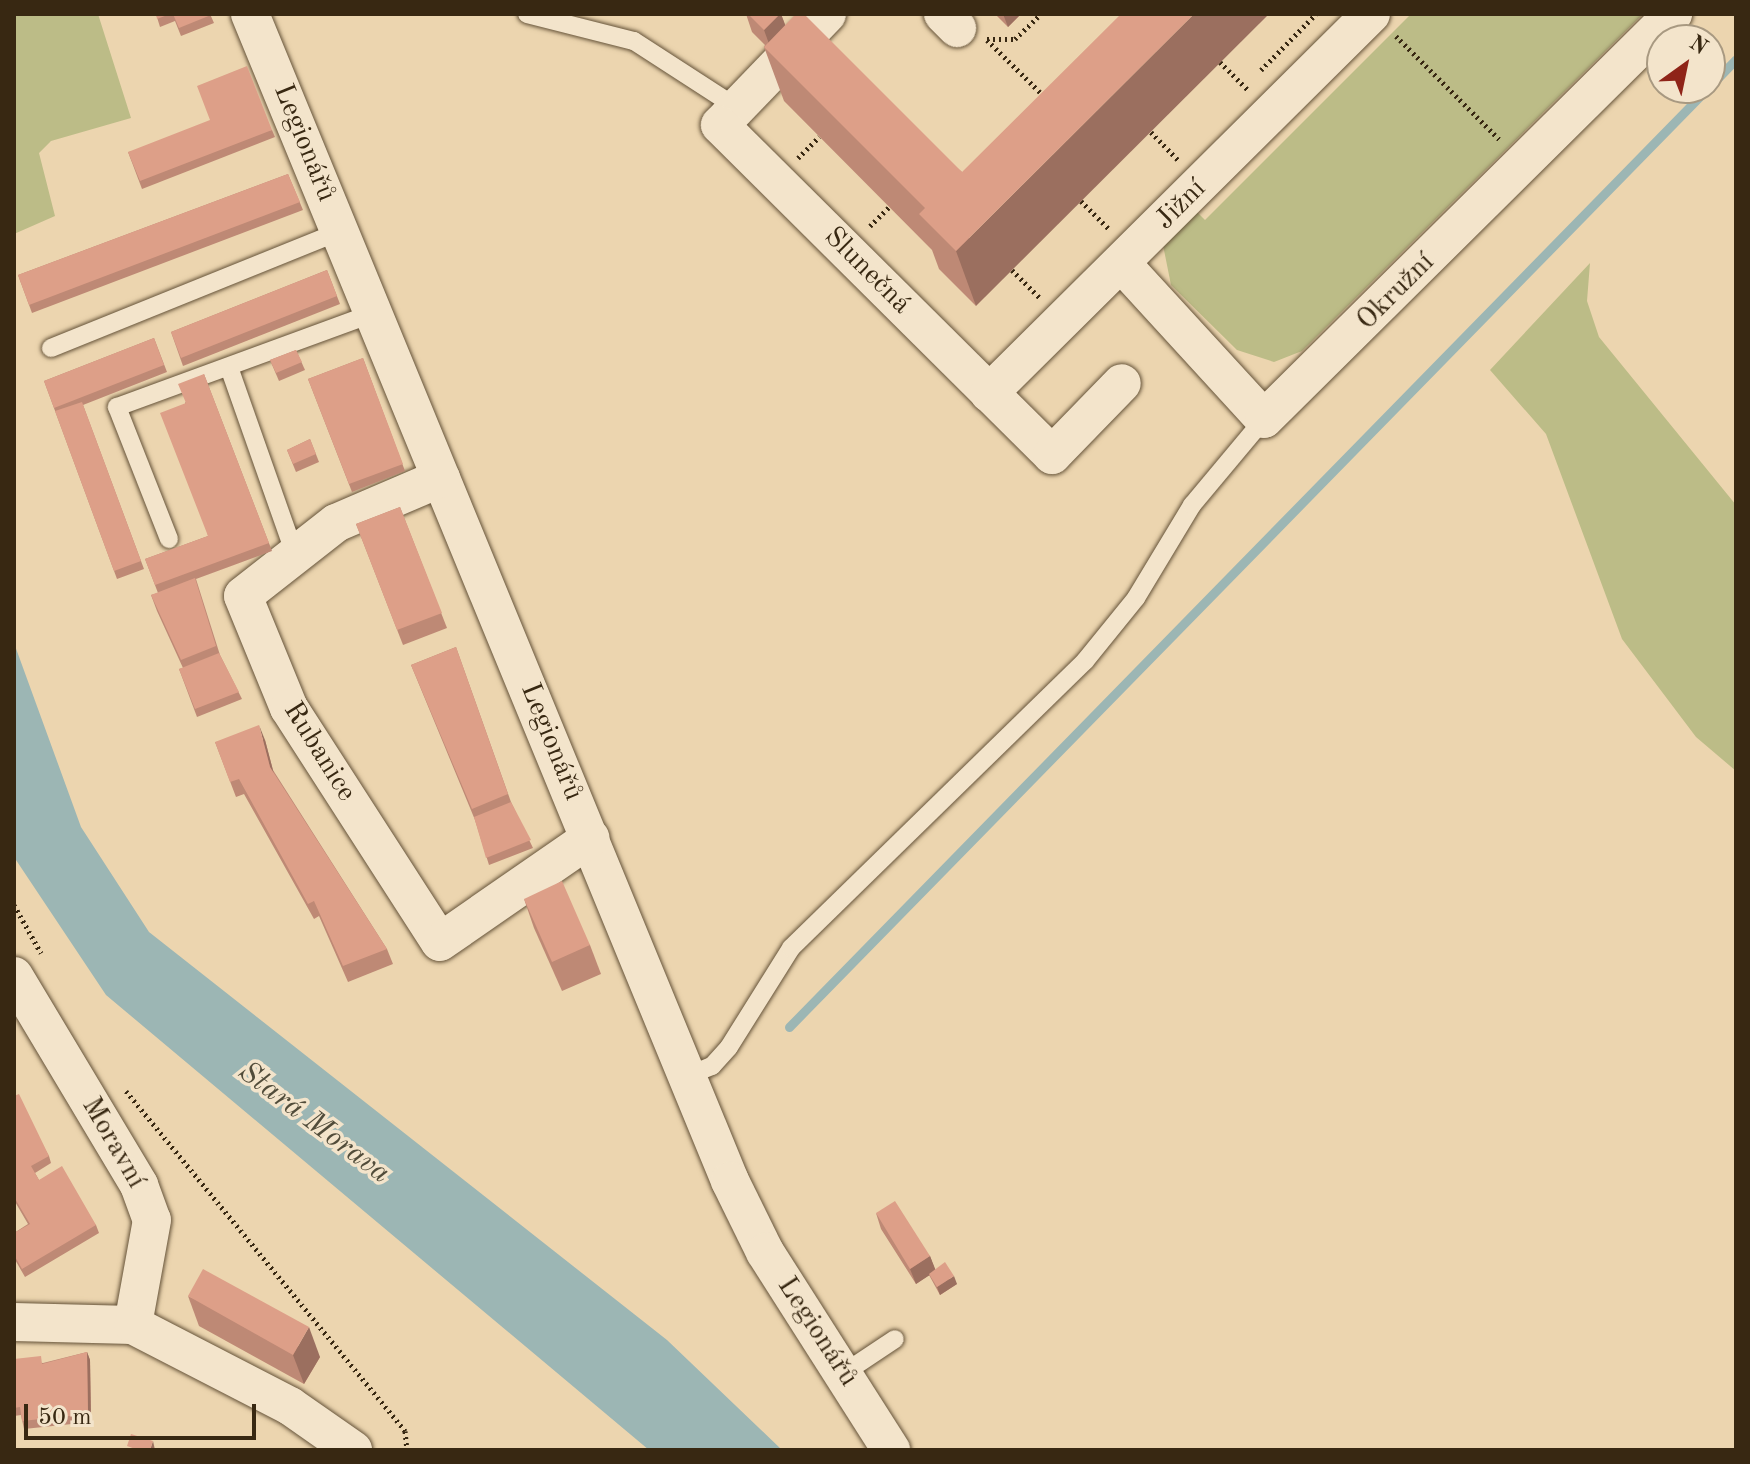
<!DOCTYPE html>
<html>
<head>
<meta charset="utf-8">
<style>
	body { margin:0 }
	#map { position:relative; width:1750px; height:1464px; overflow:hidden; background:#ecd5af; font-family:"Old Standard TT",serif }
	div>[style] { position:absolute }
	.green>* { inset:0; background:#bcbc87 }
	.water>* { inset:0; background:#9cb6b4 }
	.stream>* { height:9px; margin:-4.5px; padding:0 4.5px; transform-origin:4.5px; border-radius:4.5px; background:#9cb6b4 }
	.path>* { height:5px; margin-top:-2.5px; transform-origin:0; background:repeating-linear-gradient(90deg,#382812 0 2px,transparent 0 6px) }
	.roads { filter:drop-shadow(0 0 2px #655339) drop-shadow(0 0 2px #655339) }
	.service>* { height:18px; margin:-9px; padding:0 9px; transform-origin:9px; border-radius:9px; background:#f3e4cb }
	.minor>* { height:38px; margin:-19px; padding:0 19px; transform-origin:19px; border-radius:19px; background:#f3e4cb }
	.wall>* { inset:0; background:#be8975 }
	.shaded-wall>* { inset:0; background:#9b6f5f }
	.building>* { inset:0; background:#dd9f88 }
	span { translate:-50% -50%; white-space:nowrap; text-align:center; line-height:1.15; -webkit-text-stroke:7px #f3e4cb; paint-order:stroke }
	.street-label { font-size:28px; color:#382812 }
	.water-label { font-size:30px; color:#514c3a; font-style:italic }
	.frame { position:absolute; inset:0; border:16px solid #382812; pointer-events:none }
	.north { position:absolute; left:1646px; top:24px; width:80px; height:80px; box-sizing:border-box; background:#f3e4cb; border:2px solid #a89981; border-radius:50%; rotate:33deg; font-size:22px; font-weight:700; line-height:32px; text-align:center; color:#382812 }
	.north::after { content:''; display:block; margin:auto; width:28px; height:36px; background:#8f2418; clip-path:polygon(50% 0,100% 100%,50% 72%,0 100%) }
	.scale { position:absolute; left:24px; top:1404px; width:232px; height:36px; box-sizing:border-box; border:4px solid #382812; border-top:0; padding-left:10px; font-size:24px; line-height:28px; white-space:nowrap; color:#382812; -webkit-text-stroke:6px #f3e4cb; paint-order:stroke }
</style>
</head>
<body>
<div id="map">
	<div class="green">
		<div style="clip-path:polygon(14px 14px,98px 14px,131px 118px,51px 141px,39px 153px,55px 216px,14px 234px)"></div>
		<div style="clip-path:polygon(1411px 14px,1643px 14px,1302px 351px,1274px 362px,1237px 350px,1171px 285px,1163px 245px,1188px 203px,1205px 220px)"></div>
		<div style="clip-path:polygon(1590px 263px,1587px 301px,1599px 337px,1736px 505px,1736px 771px,1696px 737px,1622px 639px,1546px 434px,1490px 370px)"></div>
	</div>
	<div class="water">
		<div style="clip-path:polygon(14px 643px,81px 827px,149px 932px,667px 1340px,782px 1450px,649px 1450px,106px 995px,14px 857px)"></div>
	</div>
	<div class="stream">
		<div style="left:1710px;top:86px;width:37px;rotate:-46deg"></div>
		<div style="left:789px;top:1027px;width:1314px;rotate:-45.62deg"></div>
	</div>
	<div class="path">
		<div style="left:1396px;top:36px;width:146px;rotate:45deg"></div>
		<div style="left:987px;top:39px;width:28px"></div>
		<div style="left:1015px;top:39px;width:36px;rotate:-44deg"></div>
		<div style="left:987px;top:40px;width:83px;rotate:44.5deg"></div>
		<div style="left:1220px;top:62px;width:40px;rotate:45deg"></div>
		<div style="left:1261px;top:70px;width:78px;rotate:-45.5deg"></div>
		<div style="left:1151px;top:132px;width:39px;rotate:46deg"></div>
		<div style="left:798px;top:158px;width:30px;rotate:-45deg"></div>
		<div style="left:1081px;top:201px;width:40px;rotate:45deg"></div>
		<div style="left:870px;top:226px;width:27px;rotate:-45deg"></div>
		<div style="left:1012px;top:270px;width:40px;rotate:45deg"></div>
		<div style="left:14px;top:905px;width:55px;rotate:60.6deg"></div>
		<div style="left:126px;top:1091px;width:440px;rotate:50.6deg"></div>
		<div style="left:405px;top:1431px;width:19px;rotate:84deg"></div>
	</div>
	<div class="roads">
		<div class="service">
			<div style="left:527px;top:14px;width:110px;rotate:14.2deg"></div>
			<div style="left:634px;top:41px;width:121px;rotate:32.9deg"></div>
			<div style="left:51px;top:348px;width:312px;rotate:-22deg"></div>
			<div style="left:230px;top:370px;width:196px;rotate:70.6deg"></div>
			<div style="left:169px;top:539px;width:142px;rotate:-111.5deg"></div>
			<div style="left:117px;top:407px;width:274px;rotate:-20.1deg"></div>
			<div style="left:687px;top:1076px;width:27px;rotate:-22deg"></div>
			<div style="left:712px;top:1066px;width:25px;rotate:-48deg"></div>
			<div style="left:729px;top:1047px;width:117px;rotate:-57.9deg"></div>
			<div style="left:791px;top:948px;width:411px;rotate:-44.3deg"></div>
			<div style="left:1085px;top:661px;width:81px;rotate:-51deg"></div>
			<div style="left:1136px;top:598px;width:109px;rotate:-58.9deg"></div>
			<div style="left:1192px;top:505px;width:112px;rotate:-50.1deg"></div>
			<div style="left:844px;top:1373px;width:61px;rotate:-33.7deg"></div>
		</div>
		<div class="minor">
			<div style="left:250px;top:14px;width:1262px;rotate:67.64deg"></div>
			<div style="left:730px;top:1181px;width:79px;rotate:63.8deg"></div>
			<div style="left:765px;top:1252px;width:235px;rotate:57.5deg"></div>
			<div style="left:827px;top:14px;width:154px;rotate:133.9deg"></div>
			<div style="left:720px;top:125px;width:468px;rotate:44.8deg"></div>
			<div style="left:1052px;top:455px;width:100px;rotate:-45.8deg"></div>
			<div style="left:943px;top:14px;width:20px;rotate:45deg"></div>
			<div style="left:1122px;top:264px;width:210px;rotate:47.5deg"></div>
			<div style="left:1264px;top:419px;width:576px;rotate:-44.72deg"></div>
			<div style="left:989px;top:393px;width:538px;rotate:-44.77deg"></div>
			<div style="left:441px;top:478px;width:114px;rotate:156.8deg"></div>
			<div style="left:336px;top:523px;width:118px;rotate:141.9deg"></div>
			<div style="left:243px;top:596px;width:121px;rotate:67.7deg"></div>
			<div style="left:289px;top:708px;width:278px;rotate:57.2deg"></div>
			<div style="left:440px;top:942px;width:183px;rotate:-34.7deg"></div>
			<div style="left:14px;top:976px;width:244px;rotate:59.1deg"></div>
			<div style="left:139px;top:1185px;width:37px;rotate:70deg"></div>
			<div style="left:152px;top:1220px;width:107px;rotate:100.3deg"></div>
			<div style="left:14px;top:1322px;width:119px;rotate:1.4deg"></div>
			<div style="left:133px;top:1325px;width:177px;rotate:27.3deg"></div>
			<div style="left:290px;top:1406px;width:77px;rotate:34.9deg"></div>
		</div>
	</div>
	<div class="wall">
		<div style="clip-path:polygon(156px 14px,210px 14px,214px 23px,181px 36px,175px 21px,160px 27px)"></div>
		<div style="clip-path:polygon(746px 14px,781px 14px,785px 25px,962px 172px,976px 306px,939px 269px,932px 250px,784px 101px,764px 47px,765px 45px,752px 32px)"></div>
		<div style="clip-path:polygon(995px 14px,1021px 14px,1008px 27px)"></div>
		<div style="clip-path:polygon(272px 130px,275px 137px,142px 189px,128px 152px)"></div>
		<div style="clip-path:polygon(288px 174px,303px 210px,32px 313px,18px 275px)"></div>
		<div style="clip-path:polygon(327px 270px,340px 304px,183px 366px,171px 332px)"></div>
		<div style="clip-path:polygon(154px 338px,167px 372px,83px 405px,144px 569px,117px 579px,44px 381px)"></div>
		<div style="clip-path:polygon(296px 350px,305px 370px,279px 381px,270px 360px)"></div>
		<div style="clip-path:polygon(363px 358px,405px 471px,352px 492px,308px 379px)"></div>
		<div style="clip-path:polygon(204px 374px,272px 551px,196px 579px,220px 655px,242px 699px,197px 717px,179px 669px,183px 668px,157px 611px,151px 595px,158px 593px,145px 559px,208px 536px,185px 403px)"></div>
		<div style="clip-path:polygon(310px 439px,319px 462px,296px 472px,287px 450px)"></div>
		<div style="clip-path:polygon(400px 507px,447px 628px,403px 645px,356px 524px)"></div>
		<div style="clip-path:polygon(456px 647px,511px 802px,533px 848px,489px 865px,475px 820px,411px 665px)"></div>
		<div style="clip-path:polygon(265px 740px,273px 770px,387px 949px,393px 964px,348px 982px,319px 916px,314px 919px,244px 794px,236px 797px,215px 742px)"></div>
		<div style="clip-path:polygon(524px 899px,590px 945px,601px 974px,562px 991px,534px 928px)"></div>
		<div style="clip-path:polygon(14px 1096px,49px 1156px,51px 1163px,35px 1173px,39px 1180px,96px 1225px,99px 1233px,25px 1277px,14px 1258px,14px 1233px,28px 1224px,14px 1200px)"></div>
		<div style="clip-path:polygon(876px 1213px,930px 1256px,935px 1270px,957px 1284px,940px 1295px,929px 1275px,916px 1284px,881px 1229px)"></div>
		<div style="clip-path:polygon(188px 1296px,320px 1357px,304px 1384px,199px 1326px)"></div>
		<div style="clip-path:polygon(87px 1352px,90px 1360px,91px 1422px,24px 1429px,21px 1415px,14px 1416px,14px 1359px,43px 1363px)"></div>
	</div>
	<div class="shaded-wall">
		<div style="clip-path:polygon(780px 14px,781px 14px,789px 35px,772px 52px,764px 30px)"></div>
		<div style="clip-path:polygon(1003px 14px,1021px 14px,1008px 27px)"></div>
		<div style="clip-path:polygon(1194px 14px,1269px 14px,976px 306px,956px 251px)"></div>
		<div style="clip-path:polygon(259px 725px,265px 740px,276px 782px,270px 767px)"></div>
		<div style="clip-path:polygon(930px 1256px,936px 1271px,916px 1284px,910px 1269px)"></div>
		<div style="clip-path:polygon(954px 1276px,957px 1284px,940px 1295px,937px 1287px)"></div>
		<div style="clip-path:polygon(309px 1327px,320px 1357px,304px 1384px,293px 1355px)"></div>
		<div style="clip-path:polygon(87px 1352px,90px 1360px,91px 1422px,88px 1414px)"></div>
		<div style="clip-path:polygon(153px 1441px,155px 1450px,150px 1450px)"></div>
	</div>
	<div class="building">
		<div style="clip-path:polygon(156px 14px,170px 14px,157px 19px)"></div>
		<div style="clip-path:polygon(173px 14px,210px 14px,211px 15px,179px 28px)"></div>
		<div style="clip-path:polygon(748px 14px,780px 14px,764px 30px)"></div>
		<div style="clip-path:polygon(796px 14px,804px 14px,962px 172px,1121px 14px,1194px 14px,956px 251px,919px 214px,925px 208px,764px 47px)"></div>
		<div style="clip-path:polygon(247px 66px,272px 130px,140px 181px,128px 152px,210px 120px,197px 86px)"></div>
		<div style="clip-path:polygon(288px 174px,300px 202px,29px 305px,18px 275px)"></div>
		<div style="clip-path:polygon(327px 270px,337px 296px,181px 358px,171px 332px)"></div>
		<div style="clip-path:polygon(154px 338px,164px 365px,54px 408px,44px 381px)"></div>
		<div style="clip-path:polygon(296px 350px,302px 362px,276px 373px,270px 360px)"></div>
		<div style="clip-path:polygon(363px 358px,403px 464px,349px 484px,308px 379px)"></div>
		<div style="clip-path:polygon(204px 374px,269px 543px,155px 585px,145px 559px,208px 536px,160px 413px,186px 403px,178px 384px)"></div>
		<div style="clip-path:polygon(82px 402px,141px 561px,114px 571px,55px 411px)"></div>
		<div style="clip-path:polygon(310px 439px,316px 454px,293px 464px,287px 450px)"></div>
		<div style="clip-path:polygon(400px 507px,442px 613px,397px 630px,356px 524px)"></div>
		<div style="clip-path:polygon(195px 578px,216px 646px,181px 660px,151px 595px)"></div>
		<div style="clip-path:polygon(456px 647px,508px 794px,472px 809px,411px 665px)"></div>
		<div style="clip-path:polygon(219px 653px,239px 692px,195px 709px,179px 669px)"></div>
		<div style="clip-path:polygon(259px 725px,270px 767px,387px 949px,343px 966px,314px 901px,308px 904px,239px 779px,230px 782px,215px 742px)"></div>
		<div style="clip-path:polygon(511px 802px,531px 840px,486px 858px,474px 817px)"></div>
		<div style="clip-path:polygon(562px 881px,590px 945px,552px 962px,524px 899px)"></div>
		<div style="clip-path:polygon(19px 1094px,49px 1156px,31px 1166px,39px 1180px,62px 1166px,96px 1225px,22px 1269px,14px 1255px,14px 1233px,30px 1224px,14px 1197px,14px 1096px)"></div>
		<div style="clip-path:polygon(895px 1201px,930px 1256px,910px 1269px,876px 1213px)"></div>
		<div style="clip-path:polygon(945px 1262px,954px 1276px,937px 1287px,929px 1274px)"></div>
		<div style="clip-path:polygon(203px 1269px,309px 1327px,293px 1355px,188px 1296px)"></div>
		<div style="clip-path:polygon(87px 1352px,88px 1414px,22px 1421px,20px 1407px,14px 1408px,14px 1359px,41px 1356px,42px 1364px)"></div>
		<div style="clip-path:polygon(131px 1434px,153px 1441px,150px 1450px,138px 1450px,127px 1446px)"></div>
	</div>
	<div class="street-label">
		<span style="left:304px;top:143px;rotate:68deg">Legionářů</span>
		<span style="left:1181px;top:205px;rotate:-45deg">Jižní</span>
		<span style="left:867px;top:271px;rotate:45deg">Slunečná</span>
		<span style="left:1396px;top:292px;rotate:-45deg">Okružní</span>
		<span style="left:551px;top:742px;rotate:68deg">Legionářů</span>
		<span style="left:319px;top:752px;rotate:58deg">Rubanice</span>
		<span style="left:113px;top:1143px;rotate:60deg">Moravní</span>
		<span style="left:817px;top:1332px;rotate:57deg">Legionářů</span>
	</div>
	<div class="water-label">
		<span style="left:314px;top:1123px;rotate:37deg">Stará Morava</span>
	</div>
	<div class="frame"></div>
	<div class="north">N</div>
	<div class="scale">50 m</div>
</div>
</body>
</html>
